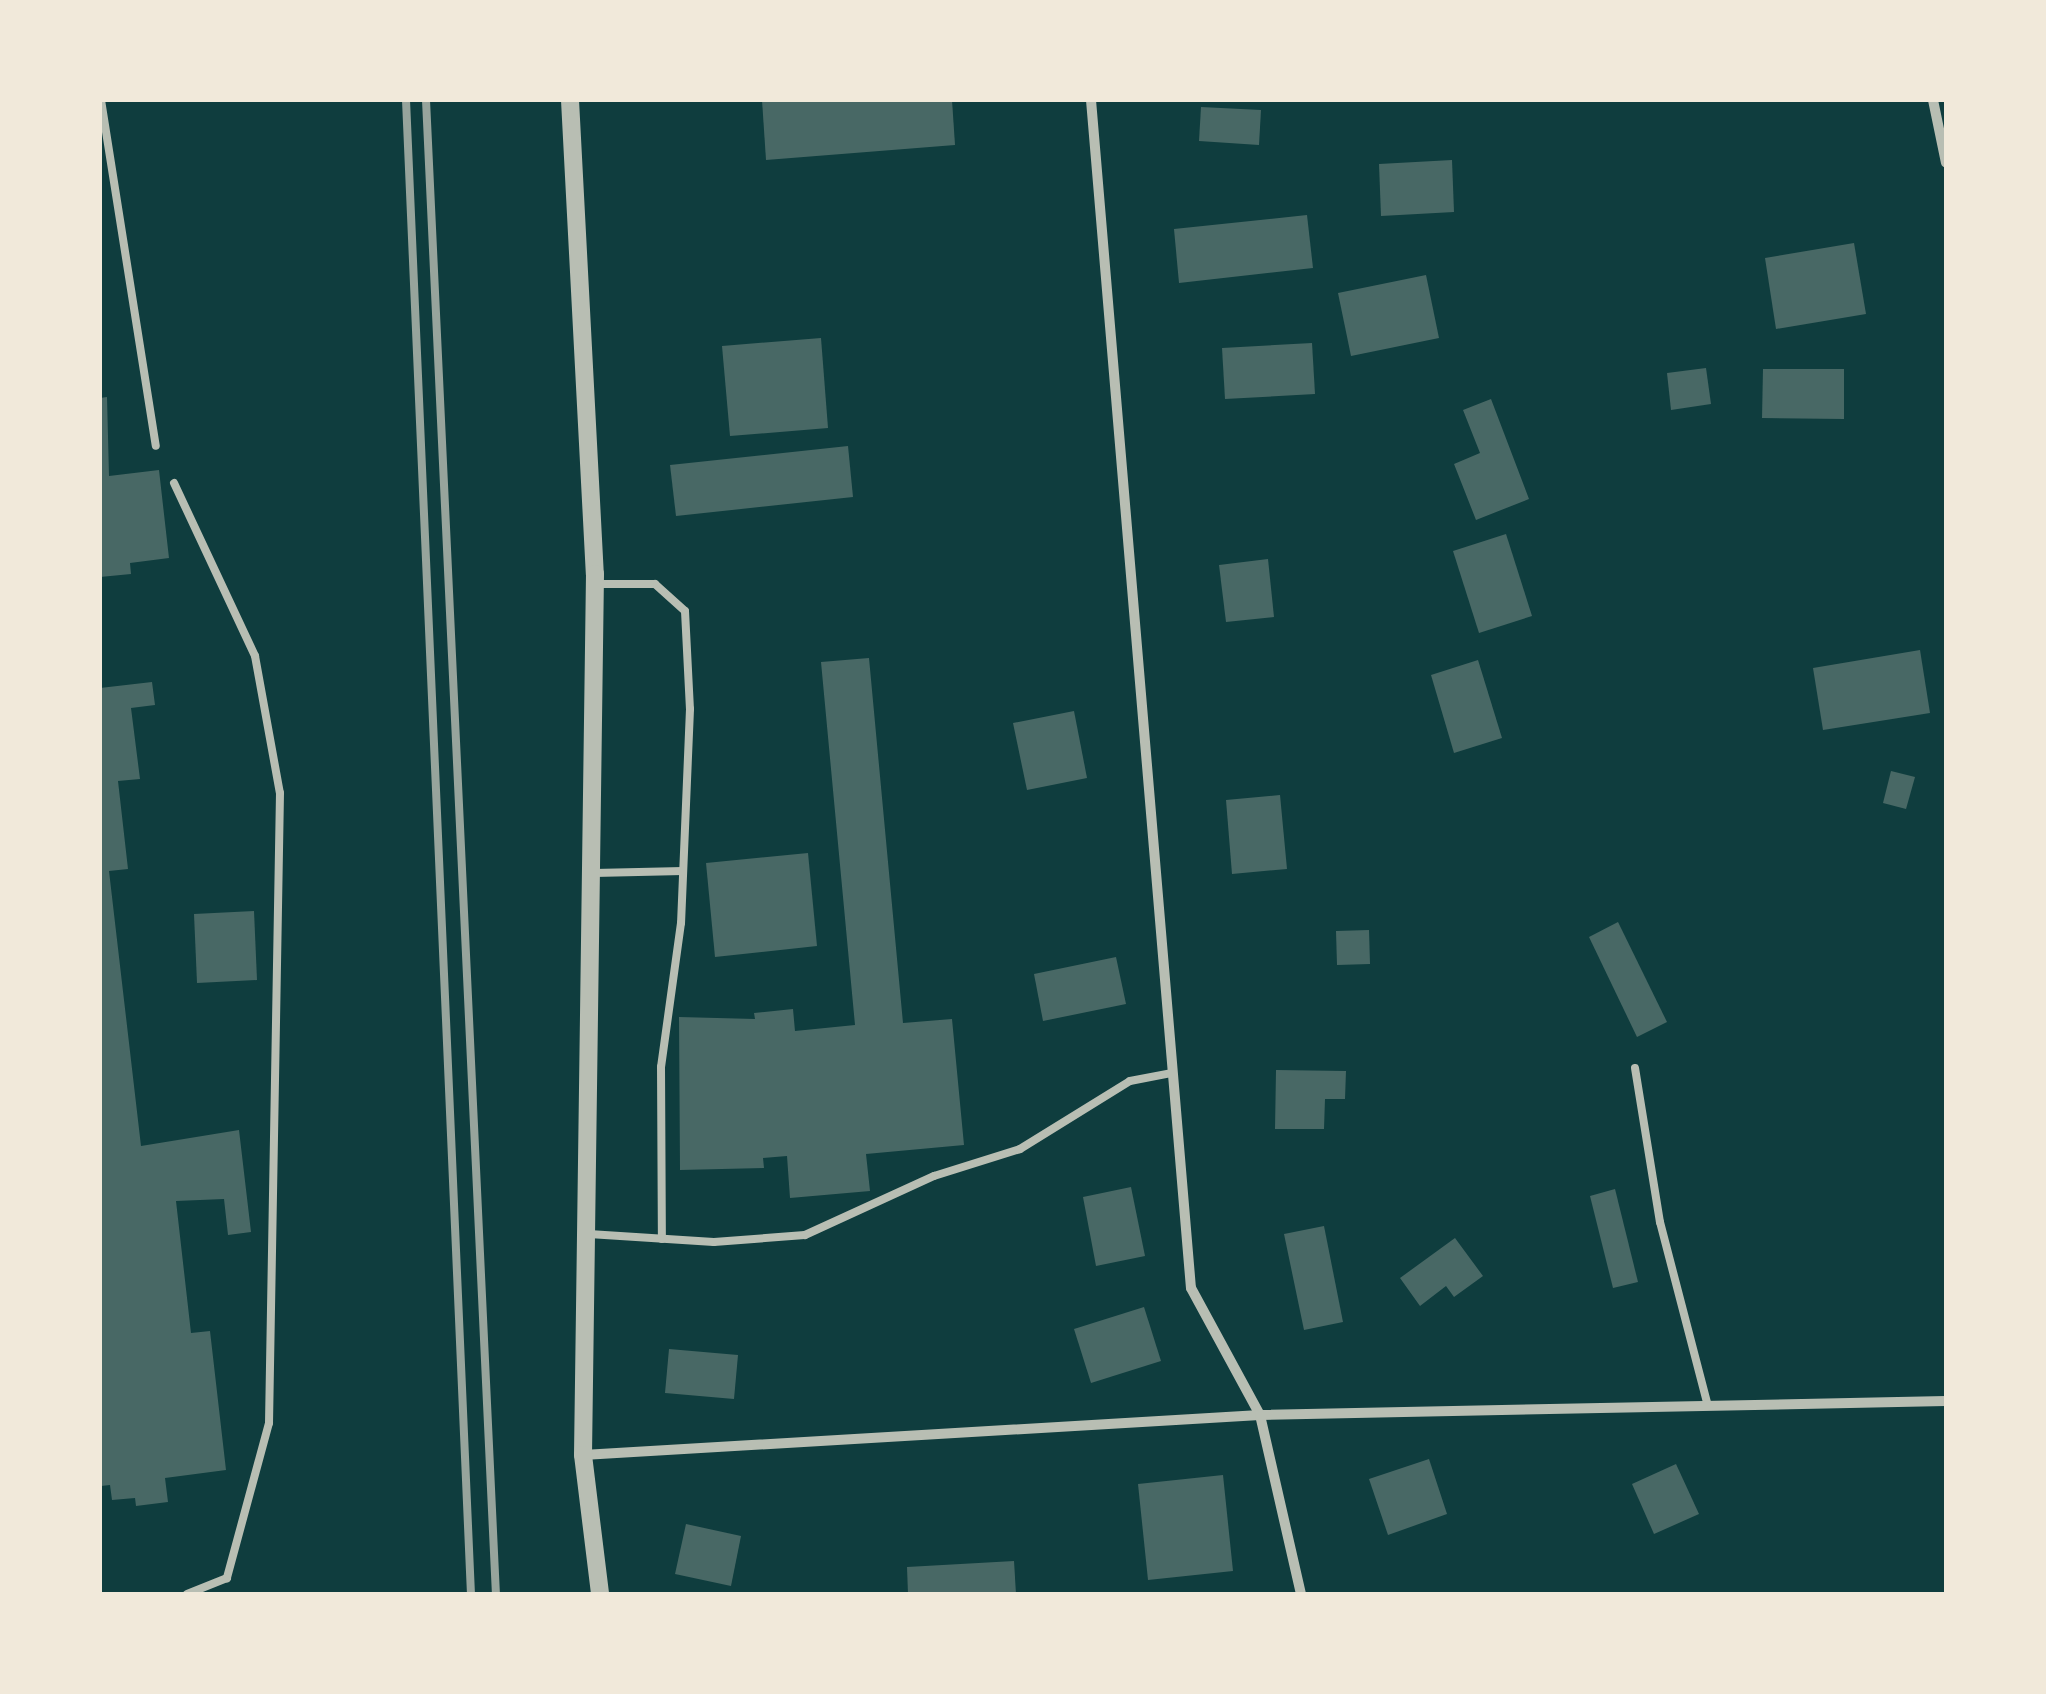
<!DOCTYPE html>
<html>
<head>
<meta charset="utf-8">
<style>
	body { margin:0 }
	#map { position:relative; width:2046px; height:1694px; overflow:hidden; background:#0f3d3e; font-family:"Alegreya Sans",sans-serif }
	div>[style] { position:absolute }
	.building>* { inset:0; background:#486865 }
	.service>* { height:8px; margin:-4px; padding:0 4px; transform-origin:4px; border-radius:4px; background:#b8beb3 }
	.minor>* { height:10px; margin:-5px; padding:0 5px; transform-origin:5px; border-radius:5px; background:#b8beb3 }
	.tertiary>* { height:18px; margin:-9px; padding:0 9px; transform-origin:9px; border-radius:9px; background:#b8beb3 }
	.rail>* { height:8px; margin:-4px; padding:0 4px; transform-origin:4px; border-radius:4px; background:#97a49c }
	span { translate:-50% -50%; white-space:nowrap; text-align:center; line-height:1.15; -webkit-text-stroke:8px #f1e9da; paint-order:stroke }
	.frame { position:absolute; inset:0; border:102px solid #f1e9da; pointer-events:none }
</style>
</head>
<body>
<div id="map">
	<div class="building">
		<div style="clip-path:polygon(762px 100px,952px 100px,955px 145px,766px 160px)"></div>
		<div style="clip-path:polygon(1201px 107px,1261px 110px,1259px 145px,1199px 141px)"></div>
		<div style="clip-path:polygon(1452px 160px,1454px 212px,1381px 216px,1379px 164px)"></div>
		<div style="clip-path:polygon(1307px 215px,1313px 268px,1179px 283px,1174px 229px)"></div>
		<div style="clip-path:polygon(1854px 243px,1866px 314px,1776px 329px,1765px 258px)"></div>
		<div style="clip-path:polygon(1426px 275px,1439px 338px,1351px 356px,1338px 293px)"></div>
		<div style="clip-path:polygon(821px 338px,828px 428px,730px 436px,722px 346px)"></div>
		<div style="clip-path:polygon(1312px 343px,1315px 394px,1225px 399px,1222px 348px)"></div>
		<div style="clip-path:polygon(1706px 368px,1711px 404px,1671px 410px,1667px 373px)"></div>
		<div style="clip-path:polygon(1763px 369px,1844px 369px,1844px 419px,1762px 418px)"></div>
		<div style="clip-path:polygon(107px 397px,109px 476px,159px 470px,169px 558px,130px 563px,131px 574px,100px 577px,100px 398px)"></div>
		<div style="clip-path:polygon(1491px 399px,1529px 499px,1476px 520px,1454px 464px,1480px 453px,1463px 410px)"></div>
		<div style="clip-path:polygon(848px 446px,853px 497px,676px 516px,670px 465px)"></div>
		<div style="clip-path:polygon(1506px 534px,1532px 616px,1479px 633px,1453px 551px)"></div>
		<div style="clip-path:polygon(1268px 559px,1274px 617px,1226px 622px,1219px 565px)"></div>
		<div style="clip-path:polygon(1920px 650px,1930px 713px,1823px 730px,1813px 668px)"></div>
		<div style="clip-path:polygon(869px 658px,903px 1023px,952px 1019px,964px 1145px,866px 1154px,870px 1191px,790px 1198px,787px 1156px,763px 1158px,764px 1168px,680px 1170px,679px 1017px,755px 1019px,754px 1013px,793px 1009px,795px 1031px,855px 1025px,821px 662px)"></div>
		<div style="clip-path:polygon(1478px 660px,1502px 738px,1454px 753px,1431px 675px)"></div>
		<div style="clip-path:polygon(152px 682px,155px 705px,131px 708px,140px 779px,118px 781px,128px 869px,109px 871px,141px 1146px,239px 1130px,251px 1232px,228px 1235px,224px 1199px,176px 1201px,191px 1333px,210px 1331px,226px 1470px,165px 1478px,168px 1502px,136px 1506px,135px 1498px,112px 1500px,110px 1485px,101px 1486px,100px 1478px,100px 688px)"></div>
		<div style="clip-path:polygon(1074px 711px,1087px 778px,1027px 790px,1013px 723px)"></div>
		<div style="clip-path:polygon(1891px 771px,1915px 777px,1906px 809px,1883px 803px)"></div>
		<div style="clip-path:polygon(1280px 795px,1287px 869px,1232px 874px,1226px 800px)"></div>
		<div style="clip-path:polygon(808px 853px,817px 946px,715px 957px,706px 863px)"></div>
		<div style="clip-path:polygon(254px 911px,257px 980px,197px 983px,194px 914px)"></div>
		<div style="clip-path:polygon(1618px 922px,1667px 1022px,1637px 1037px,1589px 937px)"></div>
		<div style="clip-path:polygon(1369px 930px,1370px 964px,1337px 965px,1336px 931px)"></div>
		<div style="clip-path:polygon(1116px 957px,1126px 1004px,1043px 1021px,1034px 974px)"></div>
		<div style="clip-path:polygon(1276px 1070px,1346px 1071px,1345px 1099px,1325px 1099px,1324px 1129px,1275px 1129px)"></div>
		<div style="clip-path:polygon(1131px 1187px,1145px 1256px,1096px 1266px,1083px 1197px)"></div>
		<div style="clip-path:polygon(1615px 1189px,1638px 1282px,1613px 1288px,1590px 1196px)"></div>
		<div style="clip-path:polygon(1324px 1226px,1343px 1322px,1304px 1330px,1284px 1234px)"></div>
		<div style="clip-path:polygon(1455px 1238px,1483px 1276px,1454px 1297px,1446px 1286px,1420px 1306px,1400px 1278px)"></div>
		<div style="clip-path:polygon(1144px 1307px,1161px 1361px,1091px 1383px,1074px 1329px)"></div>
		<div style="clip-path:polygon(669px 1349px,738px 1355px,734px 1399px,665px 1393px)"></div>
		<div style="clip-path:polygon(1429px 1459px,1447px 1514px,1388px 1535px,1369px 1479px)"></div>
		<div style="clip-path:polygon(1676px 1464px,1699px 1514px,1654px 1534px,1632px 1484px)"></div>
		<div style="clip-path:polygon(1223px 1475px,1233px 1571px,1148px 1580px,1138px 1484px)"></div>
		<div style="clip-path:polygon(686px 1524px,741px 1536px,731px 1586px,675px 1574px)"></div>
		<div style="clip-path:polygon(1014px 1561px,1016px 1594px,908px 1594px,907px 1567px)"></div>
	</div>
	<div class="service">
		<div style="left:101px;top:100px;width:350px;rotate:81deg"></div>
		<div style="left:174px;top:483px;width:191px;rotate:64.9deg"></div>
		<div style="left:255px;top:656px;width:139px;rotate:79.7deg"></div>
		<div style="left:280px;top:793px;width:630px;rotate:91deg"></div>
		<div style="left:269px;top:1423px;width:161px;rotate:105.2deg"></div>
		<div style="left:227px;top:1578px;width:43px;rotate:158.2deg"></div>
		<div style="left:595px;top:584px;width:60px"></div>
		<div style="left:655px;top:584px;width:40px;rotate:42deg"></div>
		<div style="left:685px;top:611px;width:98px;rotate:87.1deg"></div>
		<div style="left:690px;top:709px;width:214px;rotate:92.4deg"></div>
		<div style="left:681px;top:923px;width:145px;rotate:97.9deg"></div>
		<div style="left:661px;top:1067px;width:172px;rotate:89.7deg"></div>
		<div style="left:594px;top:873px;width:89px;rotate:-1.3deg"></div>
		<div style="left:1635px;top:1068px;width:156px;rotate:80.8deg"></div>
		<div style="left:1660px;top:1222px;width:190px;rotate:75.4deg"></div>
		<div style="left:589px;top:1234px;width:125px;rotate:3.7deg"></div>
		<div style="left:714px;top:1242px;width:91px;rotate:-4.4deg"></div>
		<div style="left:805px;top:1235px;width:142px;rotate:-24.6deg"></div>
		<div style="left:934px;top:1176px;width:90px;rotate:-17.4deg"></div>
		<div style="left:1020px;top:1149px;width:129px;rotate:-31.7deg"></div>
		<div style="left:1130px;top:1081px;width:43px;rotate:-10.8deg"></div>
	</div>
	<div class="minor">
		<div style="left:1091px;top:100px;width:1192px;rotate:85.19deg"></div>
		<div style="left:1191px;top:1288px;width:145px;rotate:61.5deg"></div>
		<div style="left:1260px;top:1415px;width:184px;rotate:77.1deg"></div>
		<div style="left:1933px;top:100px;width:64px;rotate:78.3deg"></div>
		<div style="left:583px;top:1455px;width:678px;rotate:-3.38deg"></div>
		<div style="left:1260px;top:1415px;width:686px;rotate:-1.17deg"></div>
	</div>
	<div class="tertiary">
		<div style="left:570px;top:100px;width:475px;rotate:87deg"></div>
		<div style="left:595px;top:574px;width:881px;rotate:90.78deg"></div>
		<div style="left:583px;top:1455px;width:140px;rotate:83deg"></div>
	</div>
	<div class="rail">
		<div style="left:406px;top:100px;width:1495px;rotate:87.51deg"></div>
		<div style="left:426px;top:100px;width:1496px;rotate:87.32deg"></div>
	</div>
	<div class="frame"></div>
</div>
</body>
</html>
